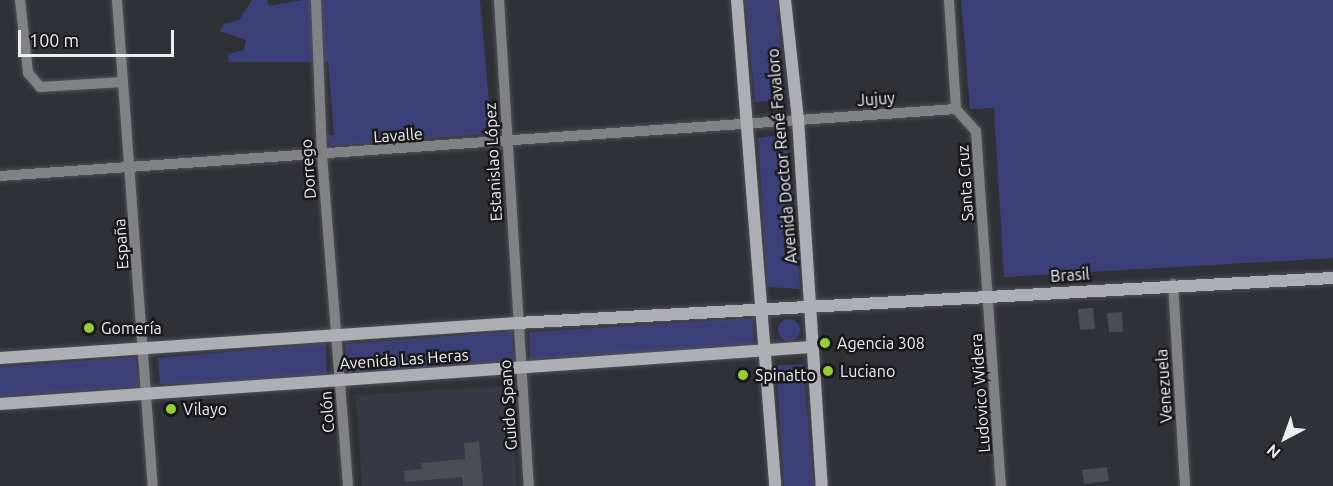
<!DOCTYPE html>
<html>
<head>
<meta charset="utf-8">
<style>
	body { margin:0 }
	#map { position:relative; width:1333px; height:486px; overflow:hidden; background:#303137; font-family:Ubuntu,sans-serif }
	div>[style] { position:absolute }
	.built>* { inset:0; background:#363844 }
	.green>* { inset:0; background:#3b3f77 }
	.round { border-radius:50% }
	.building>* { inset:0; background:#4c4d53 }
	.roads { filter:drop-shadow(0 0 2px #4e4f55) drop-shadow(0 0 2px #4e4f55) }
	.street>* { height:10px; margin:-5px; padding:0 5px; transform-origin:5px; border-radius:5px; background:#818285 }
	.secondary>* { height:12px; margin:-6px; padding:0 6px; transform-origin:6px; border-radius:6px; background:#aeafb4 }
	.dots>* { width:16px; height:16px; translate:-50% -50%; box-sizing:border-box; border:3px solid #19191c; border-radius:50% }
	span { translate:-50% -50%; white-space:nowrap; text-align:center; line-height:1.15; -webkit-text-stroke:5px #19191c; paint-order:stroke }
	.street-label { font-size:16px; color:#ecedf1 }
	.poi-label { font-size:16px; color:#ecedf1 }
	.left { translate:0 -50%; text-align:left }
	.north { position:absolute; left:1255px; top:408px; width:60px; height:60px; -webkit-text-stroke:4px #19191c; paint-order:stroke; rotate:221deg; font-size:16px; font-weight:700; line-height:24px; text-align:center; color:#ecedf1 }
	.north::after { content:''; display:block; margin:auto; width:21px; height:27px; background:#ecedf1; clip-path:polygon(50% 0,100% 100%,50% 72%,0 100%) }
	.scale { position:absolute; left:18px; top:30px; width:156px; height:27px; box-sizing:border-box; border:3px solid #ecedf1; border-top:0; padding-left:8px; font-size:18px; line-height:21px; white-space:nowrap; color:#ecedf1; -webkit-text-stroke:4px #19191c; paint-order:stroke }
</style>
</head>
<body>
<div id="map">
	<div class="built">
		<div style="clip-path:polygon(511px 386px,517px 486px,362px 486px,356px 395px)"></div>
	</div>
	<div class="green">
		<div style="clip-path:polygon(252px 0,267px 0,269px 6px,302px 0,480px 0,491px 126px,488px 134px,331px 146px,325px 136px,334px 135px,328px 62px,229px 62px,228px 54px,244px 50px,246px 40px,220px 31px,224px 24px,239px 20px)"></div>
		<div style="clip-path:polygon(745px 0,777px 0,785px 100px,755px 102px)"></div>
		<div style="clip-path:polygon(961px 0,1333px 0,1333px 258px,1004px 277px,994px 108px,970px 109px)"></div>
		<div style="clip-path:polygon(788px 134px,800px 289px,767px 287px,758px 138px)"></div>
		<div style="clip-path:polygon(753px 318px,754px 345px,530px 360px,529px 332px)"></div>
		<div class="round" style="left:778px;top:319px;width:22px;height:22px"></div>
		<div style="clip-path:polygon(512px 331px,514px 362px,349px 373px,345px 344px)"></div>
		<div style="clip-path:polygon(326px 343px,327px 381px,160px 384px,158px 358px)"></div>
		<div style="clip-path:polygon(135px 357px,140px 387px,0 397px,0 367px)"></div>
		<div style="clip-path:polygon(803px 364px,814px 486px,784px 486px,776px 366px)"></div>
	</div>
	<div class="building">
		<div style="clip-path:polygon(1093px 308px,1095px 329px,1080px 330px,1078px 309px)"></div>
		<div style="clip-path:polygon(1122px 312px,1123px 332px,1109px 332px,1107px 313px)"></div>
		<div style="clip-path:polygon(479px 442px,483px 486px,463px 486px,462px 477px,405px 482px,404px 471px,422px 469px,421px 463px,465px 459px,464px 443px)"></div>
		<div style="clip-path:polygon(1107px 467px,1109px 481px,1084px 484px,1082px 470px)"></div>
	</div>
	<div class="roads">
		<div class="street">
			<div style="left:20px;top:0;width:73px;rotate:83.7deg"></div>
			<div style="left:28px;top:73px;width:18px;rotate:49deg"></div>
			<div style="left:40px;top:87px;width:83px;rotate:-3.4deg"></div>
			<div style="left:117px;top:0;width:487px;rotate:85.8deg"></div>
			<div style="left:316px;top:0;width:155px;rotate:87.8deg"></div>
			<div style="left:322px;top:155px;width:332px;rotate:85.5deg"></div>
			<div style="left:499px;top:0;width:487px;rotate:86.5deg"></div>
			<div style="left:949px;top:0;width:109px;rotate:86.3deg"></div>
			<div style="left:956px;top:109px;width:30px;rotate:48deg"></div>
			<div style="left:976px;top:131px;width:356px;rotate:86deg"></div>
			<div style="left:0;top:176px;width:958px;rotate:-4.01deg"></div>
			<div style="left:1173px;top:284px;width:202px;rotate:86.6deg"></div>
		</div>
		<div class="secondary">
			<div style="left:737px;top:0;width:487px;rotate:85.5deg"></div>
			<div style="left:785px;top:0;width:120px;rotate:83.8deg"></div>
			<div style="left:798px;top:119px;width:368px;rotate:86.3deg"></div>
			<div style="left:0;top:358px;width:518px;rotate:-3.87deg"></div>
			<div style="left:517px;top:323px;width:817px;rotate:-3.16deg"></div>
			<div style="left:0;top:404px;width:813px;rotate:-4.02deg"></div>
		</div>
	</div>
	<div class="dots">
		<div style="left:89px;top:328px;background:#96cc3a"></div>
		<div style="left:825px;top:343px;background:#96cc3a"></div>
		<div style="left:828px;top:371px;background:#96cc3a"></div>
		<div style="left:743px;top:375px;background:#96cc3a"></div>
		<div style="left:171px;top:409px;background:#96cc3a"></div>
	</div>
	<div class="street-label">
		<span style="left:876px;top:99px;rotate:-4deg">Jujuy</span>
		<span style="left:398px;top:135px;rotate:-4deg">Lavalle</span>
		<span style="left:782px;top:156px;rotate:-95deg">Avenida Doctor René Favaloro</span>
		<span style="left:493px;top:162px;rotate:-93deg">Estanislao López</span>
		<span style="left:308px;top:169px;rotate:-94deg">Dorrego</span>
		<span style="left:965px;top:183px;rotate:-94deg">Santa Cruz</span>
		<span style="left:121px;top:244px;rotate:-94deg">España</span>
		<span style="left:1070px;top:275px;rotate:-4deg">Brasil</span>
		<span style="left:404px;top:359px;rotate:-4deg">Avenida Las Heras</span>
		<span style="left:1164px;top:386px;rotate:-94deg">Venezuela</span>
		<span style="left:980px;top:393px;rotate:-94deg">Ludovico Widera</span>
		<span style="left:508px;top:405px;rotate:-94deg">Guido Spano</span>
		<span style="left:327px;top:412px;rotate:-94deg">Colón</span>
	</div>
	<div class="poi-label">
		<span class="left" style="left:101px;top:328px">Gomería</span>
		<span class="left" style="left:837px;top:343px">Agencia 308</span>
		<span class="left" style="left:840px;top:371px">Luciano</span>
		<span class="left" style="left:755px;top:375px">Spinatto</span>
		<span class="left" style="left:183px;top:409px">Vilayo</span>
	</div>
	<div class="north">N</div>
	<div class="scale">100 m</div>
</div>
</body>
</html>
